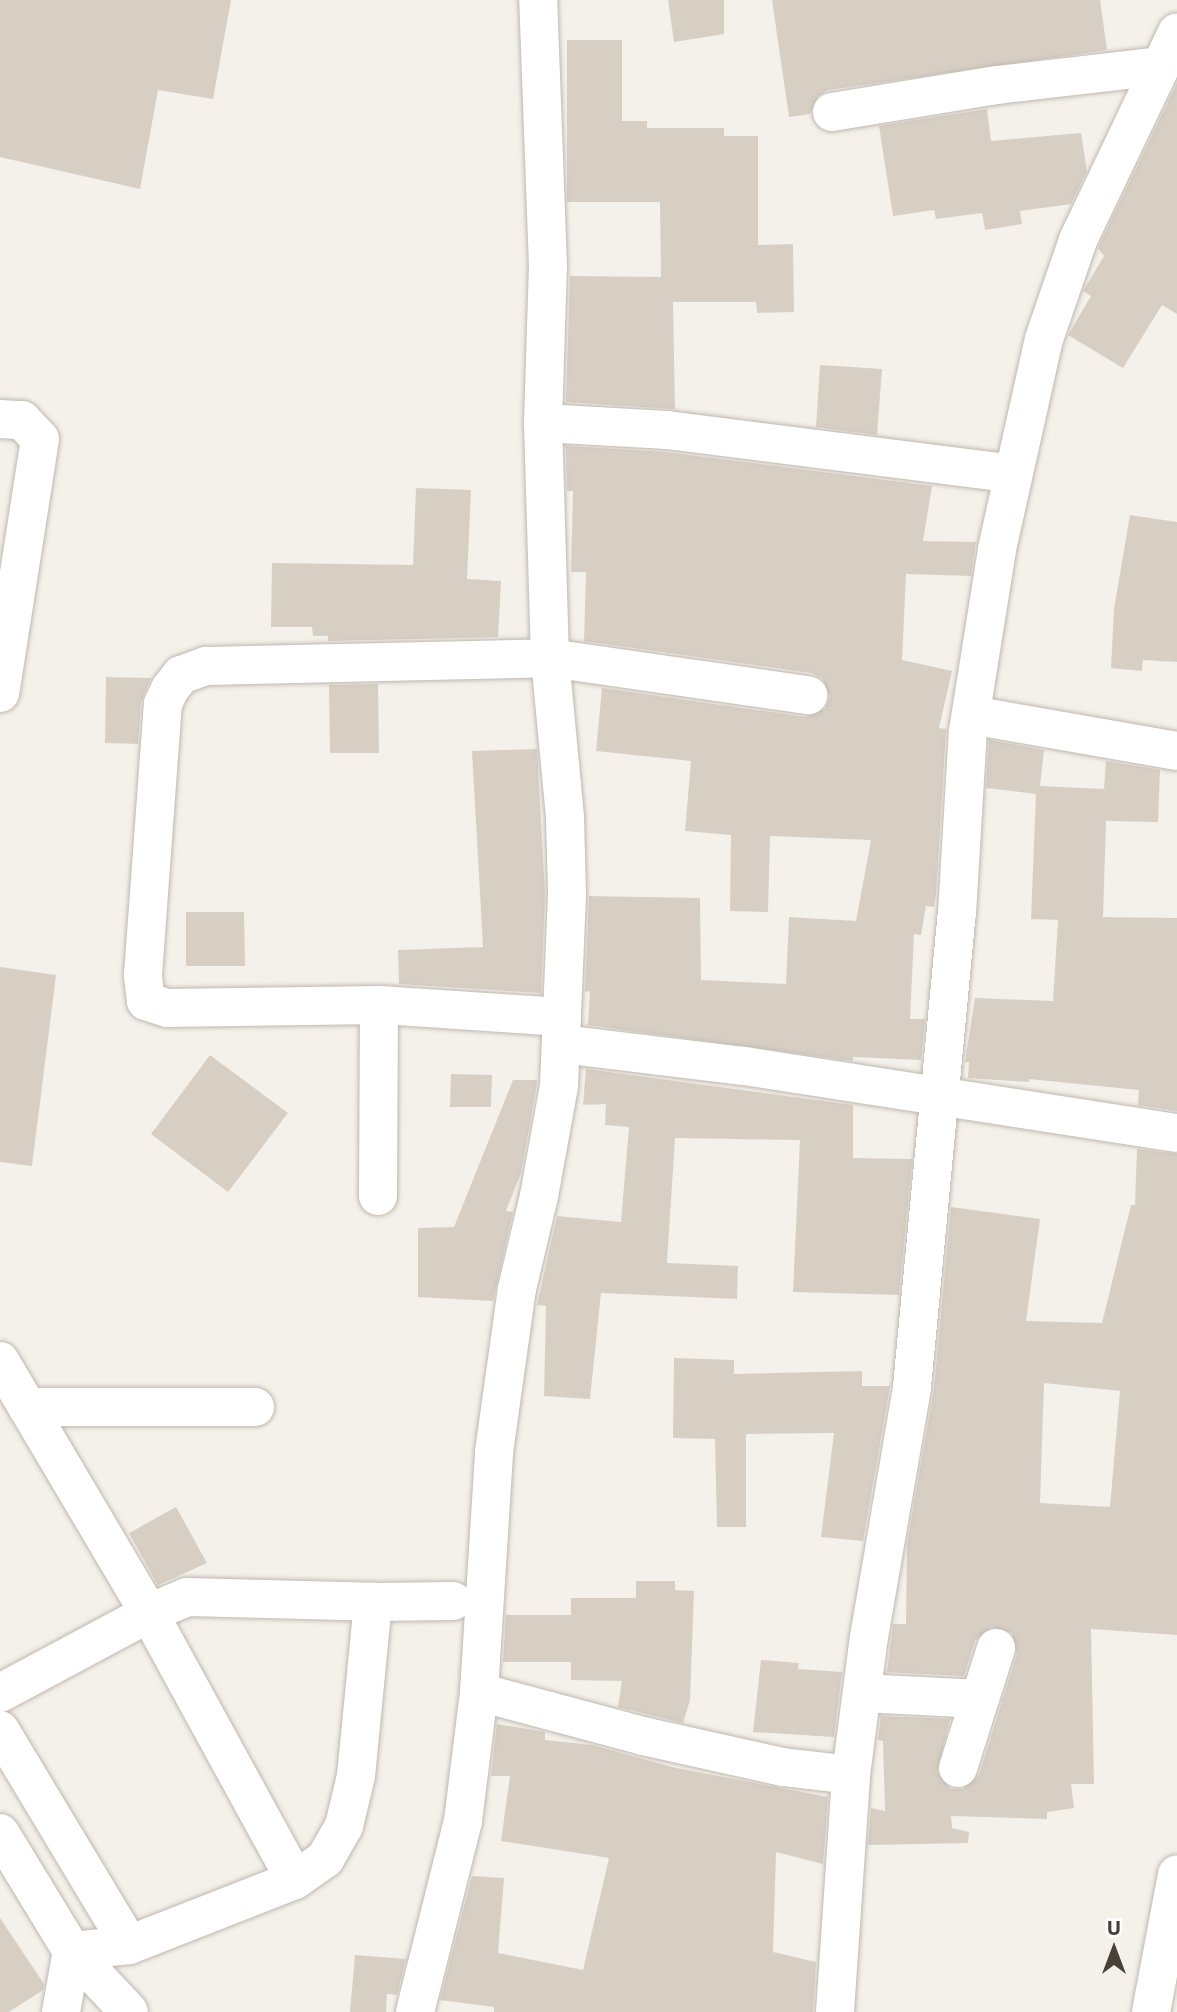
<!DOCTYPE html>
<html>
<head>
<meta charset="utf-8">
<style>
	body { margin:0 }
	#map { position:relative; width:1177px; height:2012px; overflow:hidden; background:#f4f1eb; font-family:Commissioner,sans-serif }
	div>[style] { position:absolute }
	.building>* { inset:0; background:#d8cfc4 }
	.roads { filter:drop-shadow(0 0 2px #bfb8ae) drop-shadow(0 0 2px #bfb8ae) }
	.street>* { height:38px; margin:-19px; padding:0 19px; transform-origin:19px; border-radius:19px; background:#fff }
	span { translate:-50% -50%; white-space:nowrap; text-align:center; line-height:1.15; -webkit-text-stroke:5px #fff; paint-order:stroke }
	.north { position:absolute; left:1079px; top:1914px; width:70px; height:70px; -webkit-text-stroke:5px #fff; paint-order:stroke; rotate:0deg; font-size:19px; font-weight:700; line-height:28px; text-align:center; color:#484139 }
	.north::after { content:''; display:block; margin:auto; width:24px; height:32px; background:#484139; clip-path:polygon(50% 0,100% 100%,50% 72%,0 100%) }
</style>
</head>
<body>
<div id="map">
	<div class="building">
		<div style="clip-path:polygon(0 0,231px 0,213px 99px,158px 90px,140px 189px,0 157px)"></div>
		<div style="clip-path:polygon(668px 0,724px 0,724px 34px,674px 42px)"></div>
		<div style="clip-path:polygon(772px 0,1100px 0,1107px 50px,828px 90px,818px 96px,810px 114px,789px 117px)"></div>
		<div style="clip-path:polygon(567px 40px,622px 40px,622px 121px,647px 121px,647px 128px,724px 128px,724px 136px,758px 136px,758px 245px,793px 244px,794px 312px,757px 313px,756px 302px,673px 302px,675px 409px,566px 402px,570px 276px,661px 277px,660px 202px,567px 202px)"></div>
		<div style="clip-path:polygon(1177px 83px,1177px 314px,1162px 305px,1123px 368px,1068px 335px,1091px 296px,1083px 291px,1104px 256px,1098px 248px)"></div>
		<div style="clip-path:polygon(987px 109px,991px 141px,1081px 133px,1087px 171px,1071px 204px,1020px 211px,1022px 224px,985px 230px,982px 213px,936px 219px,934px 210px,893px 216px,879px 126px)"></div>
		<div style="clip-path:polygon(820px 365px,882px 369px,877px 435px,816px 427px)"></div>
		<div style="clip-path:polygon(566px 446px,665px 452px,932px 486px,923px 541px,976px 542px,971px 576px,906px 574px,902px 660px,952px 671px,939px 728px,946px 729px,936px 894px,934px 907px,926px 906px,921px 935px,914px 934px,910px 1019px,925px 1019px,921px 1060px,853px 1057px,853px 1061px,588px 1025px,590px 991px,585px 992px,589px 896px,700px 898px,701px 980px,786px 984px,789px 917px,856px 921px,871px 840px,770px 836px,768px 912px,730px 911px,731px 835px,685px 831px,691px 761px,596px 751px,602px 688px,805px 717px,825px 709px,830px 697px,822px 678px,811px 673px,584px 641px,586px 572px,571px 572px,573px 491px,567px 491px)"></div>
		<div style="clip-path:polygon(416px 488px,471px 490px,467px 579px,501px 581px,498px 637px,328px 641px,328px 636px,313px 636px,312px 627px,271px 627px,272px 563px,413px 565px)"></div>
		<div style="clip-path:polygon(1130px 515px,1177px 522px,1177px 662px,1143px 660px,1142px 671px,1111px 668px,1114px 609px)"></div>
		<div style="clip-path:polygon(106px 677px,151px 678px,141px 702px,138px 744px,105px 743px)"></div>
		<div style="clip-path:polygon(378px 684px,379px 753px,330px 753px,329px 685px)"></div>
		<div style="clip-path:polygon(989px 740px,1044px 750px,1040px 786px,1104px 789px,1106px 761px,1160px 770px,1158px 822px,1106px 821px,1103px 917px,1177px 918px,1177px 1111px,1138px 1105px,1139px 1090px,1029px 1079px,1029px 1082px,968px 1078px,969px 1062px,965px 1062px,975px 998px,1053px 1001px,1058px 920px,1031px 919px,1036px 794px,986px 788px)"></div>
		<div style="clip-path:polygon(537px 749px,545px 894px,541px 993px,399px 984px,398px 950px,483px 947px,472px 751px)"></div>
		<div style="clip-path:polygon(186px 912px,244px 912px,245px 966px,186px 966px)"></div>
		<div style="clip-path:polygon(0 967px,56px 975px,32px 1166px,0 1162px)"></div>
		<div style="clip-path:polygon(210px 1055px,288px 1113px,228px 1192px,151px 1134px)"></div>
		<div style="clip-path:polygon(586px 1069px,853px 1105px,853px 1158px,912px 1159px,899px 1295px,793px 1292px,800px 1140px,675px 1138px,667px 1263px,738px 1266px,737px 1299px,601px 1293px,590px 1399px,544px 1396px,546px 1306px,537px 1305px,557px 1216px,621px 1222px,629px 1127px,605px 1125px,606px 1104px,583px 1105px)"></div>
		<div style="clip-path:polygon(451px 1074px,492px 1075px,491px 1107px,450px 1107px)"></div>
		<div style="clip-path:polygon(513px 1080px,537px 1080px,537px 1084px,521px 1173px,506px 1211px,513px 1212px,493px 1301px,418px 1297px,418px 1228px,454px 1227px)"></div>
		<div style="clip-path:polygon(evenodd,1137px 1149px,1177px 1154px,1177px 1635px,1091px 1629px,1094px 1784px,1071px 1784px,1074px 1808px,1047px 1812px,1047px 1819px,951px 1816px,952px 1828px,969px 1832px,968px 1843px,868px 1845px,871px 1808px,885px 1811px,883px 1741px,878px 1740px,881px 1716px,950px 1719px,937px 1772px,951px 1789px,963px 1789px,979px 1775px,1017px 1654px,1012px 1633px,992px 1627px,975px 1641px,964px 1676px,887px 1672px,893px 1624px,906px 1624px,907px 1544px,934px 1389px,951px 1207px,1040px 1219px,1026px 1321px,1102px 1323px,1131px 1205px,1135px 1205px,1137px 1149px,1044px 1383px,1120px 1391px,1110px 1507px,1040px 1503px,1044px 1383px)"></div>
		<div style="clip-path:polygon(674px 1358px,734px 1360px,734px 1374px,862px 1371px,862px 1386px,890px 1386px,863px 1541px,821px 1537px,834px 1433px,746px 1434px,746px 1527px,717px 1527px,715px 1439px,673px 1438px)"></div>
		<div style="clip-path:polygon(176px 1507px,207px 1563px,158px 1585px,129px 1533px)"></div>
		<div style="clip-path:polygon(636px 1581px,675px 1581px,675px 1590px,694px 1591px,690px 1700px,683px 1723px,618px 1707px,622px 1681px,571px 1680px,571px 1662px,503px 1662px,506px 1615px,571px 1615px,571px 1598px,636px 1598px)"></div>
		<div style="clip-path:polygon(761px 1660px,799px 1663px,798px 1669px,842px 1672px,834px 1737px,753px 1732px)"></div>
		<div style="clip-path:polygon(497px 1724px,545px 1732px,545px 1740px,592px 1745px,676px 1768px,828px 1797px,823px 1864px,776px 1852px,773px 1952px,816px 1962px,813px 2012px,494px 2012px,494px 2007px,440px 2000px,472px 1876px,504px 1878px,498px 1953px,583px 1970px,609px 1858px,501px 1841px,510px 1776px,491px 1776px)"></div>
		<div style="clip-path:polygon(0 1918px,44px 1984px,43px 1990px,9px 2012px,0 2012px)"></div>
		<div style="clip-path:polygon(355px 1955px,406px 1959px,397px 1995px,387px 1994px,386px 2012px,350px 2012px)"></div>
	</div>
	<div class="roads">
		<div class="street">
			<div style="left:832px;top:112px;width:167px;rotate:-9.3deg"></div>
			<div style="left:997px;top:85px;width:164px;rotate:-6.6deg"></div>
			<div style="left:0;top:419px;width:22px;rotate:3deg"></div>
			<div style="left:22px;top:420px;width:26px;rotate:47deg"></div>
			<div style="left:40px;top:439px;width:257px;rotate:98.9deg"></div>
			<div style="left:543px;top:423px;width:124px;rotate:3.2deg"></div>
			<div style="left:667px;top:430px;width:349px;rotate:7.2deg"></div>
			<div style="left:971px;top:715px;width:209px;rotate:9.9deg"></div>
			<div style="left:562px;top:1017px;width:183px;rotate:-176.2deg"></div>
			<div style="left:379px;top:1005px;width:212px;rotate:179.2deg"></div>
			<div style="left:167px;top:1008px;width:22px;rotate:-162deg"></div>
			<div style="left:146px;top:1001px;width:26px;rotate:-97deg"></div>
			<div style="left:143px;top:975px;width:272px;rotate:-85.8deg"></div>
			<div style="left:163px;top:704px;width:17px;rotate:-65deg"></div>
			<div style="left:170px;top:689px;width:18px;rotate:-52deg"></div>
			<div style="left:181px;top:675px;width:27px;rotate:-20deg"></div>
			<div style="left:206px;top:666px;width:344px;rotate:-1.3deg"></div>
			<div style="left:550px;top:658px;width:261px;rotate:8.2deg"></div>
			<div style="left:561px;top:1044px;width:184px;rotate:6.9deg"></div>
			<div style="left:744px;top:1066px;width:438px;rotate:8.8deg"></div>
			<div style="left:378px;top:1196px;width:191px;rotate:-89.7deg"></div>
			<div style="left:0;top:1361px;width:293px;rotate:59.4deg"></div>
			<div style="left:149px;top:1613px;width:41px;rotate:-22.8deg"></div>
			<div style="left:187px;top:1597px;width:186px;rotate:1.5deg"></div>
			<div style="left:27px;top:1407px;width:228px"></div>
			<div style="left:479px;top:1692px;width:170px;rotate:15deg"></div>
			<div style="left:643px;top:1736px;width:143px;rotate:12.5deg"></div>
			<div style="left:783px;top:1767px;width:68px;rotate:6.7deg"></div>
			<div style="left:851px;top:1775px;width:139px;rotate:-82.6deg"></div>
			<div style="left:869px;top:1637px;width:254px;rotate:-80.2deg"></div>
			<div style="left:912px;top:1387px;width:475px;rotate:-84.6deg"></div>
			<div style="left:957px;top:914px;width:183px;rotate:-86.6deg"></div>
			<div style="left:968px;top:731px;width:184px;rotate:-80.9deg"></div>
			<div style="left:997px;top:549px;width:215px;rotate:-77.4deg"></div>
			<div style="left:1044px;top:339px;width:105px;rotate:-71deg"></div>
			<div style="left:1078px;top:240px;width:230px;rotate:-64.5deg"></div>
			<div style="left:0;top:1693px;width:169px;rotate:-28.2deg"></div>
			<div style="left:149px;top:1613px;width:304px;rotate:61.3deg"></div>
			<div style="left:862px;top:1693px;width:118px;rotate:2.9deg"></div>
			<div style="left:0;top:1730px;width:251px;rotate:59deg"></div>
			<div style="left:958px;top:1768px;width:126px;rotate:-72.4deg"></div>
			<div style="left:0;top:1833px;width:138px;rotate:58.6deg"></div>
			<div style="left:72px;top:1951px;width:83px;rotate:46.9deg"></div>
			<div style="left:61px;top:2012px;width:62px;rotate:-79.8deg"></div>
			<div style="left:72px;top:1951px;width:57px;rotate:-6deg"></div>
			<div style="left:129px;top:1945px;width:178px;rotate:-21.4deg"></div>
			<div style="left:295px;top:1880px;width:37px;rotate:-35deg"></div>
			<div style="left:325px;top:1859px;width:38px;rotate:-60deg"></div>
			<div style="left:344px;top:1826px;width:51px;rotate:-76.5deg"></div>
			<div style="left:356px;top:1776px;width:175px;rotate:-84.4deg"></div>
			<div style="left:373px;top:1602px;width:80px;rotate:-0.7deg"></div>
			<div style="left:415px;top:2012px;width:197px;rotate:-75.9deg"></div>
			<div style="left:463px;top:1821px;width:130px;rotate:-82.9deg"></div>
			<div style="left:479px;top:1692px;width:240px;rotate:-86.4deg"></div>
			<div style="left:494px;top:1452px;width:165px;rotate:-82deg"></div>
			<div style="left:517px;top:1289px;width:96px;rotate:-76.7deg"></div>
			<div style="left:539px;top:1196px;width:112px;rotate:-79.7deg"></div>
			<div style="left:559px;top:1086px;width:192px;rotate:-87.6deg"></div>
			<div style="left:567px;top:894px;width:77px;rotate:-91.5deg"></div>
			<div style="left:565px;top:817px;width:160px;rotate:-95.4deg"></div>
			<div style="left:550px;top:658px;width:235px;rotate:-91.7deg"></div>
			<div style="left:543px;top:423px;width:156px;rotate:-88.2deg"></div>
			<div style="left:548px;top:267px;width:267px;rotate:-92.1deg"></div>
			<div style="left:835px;top:2012px;width:238px;rotate:-86.1deg"></div>
			<div style="left:1151px;top:2012px;width:140px;rotate:-79.3deg"></div>
		</div>
	</div>
	<div class="north">U</div>
</div>
</body>
</html>
